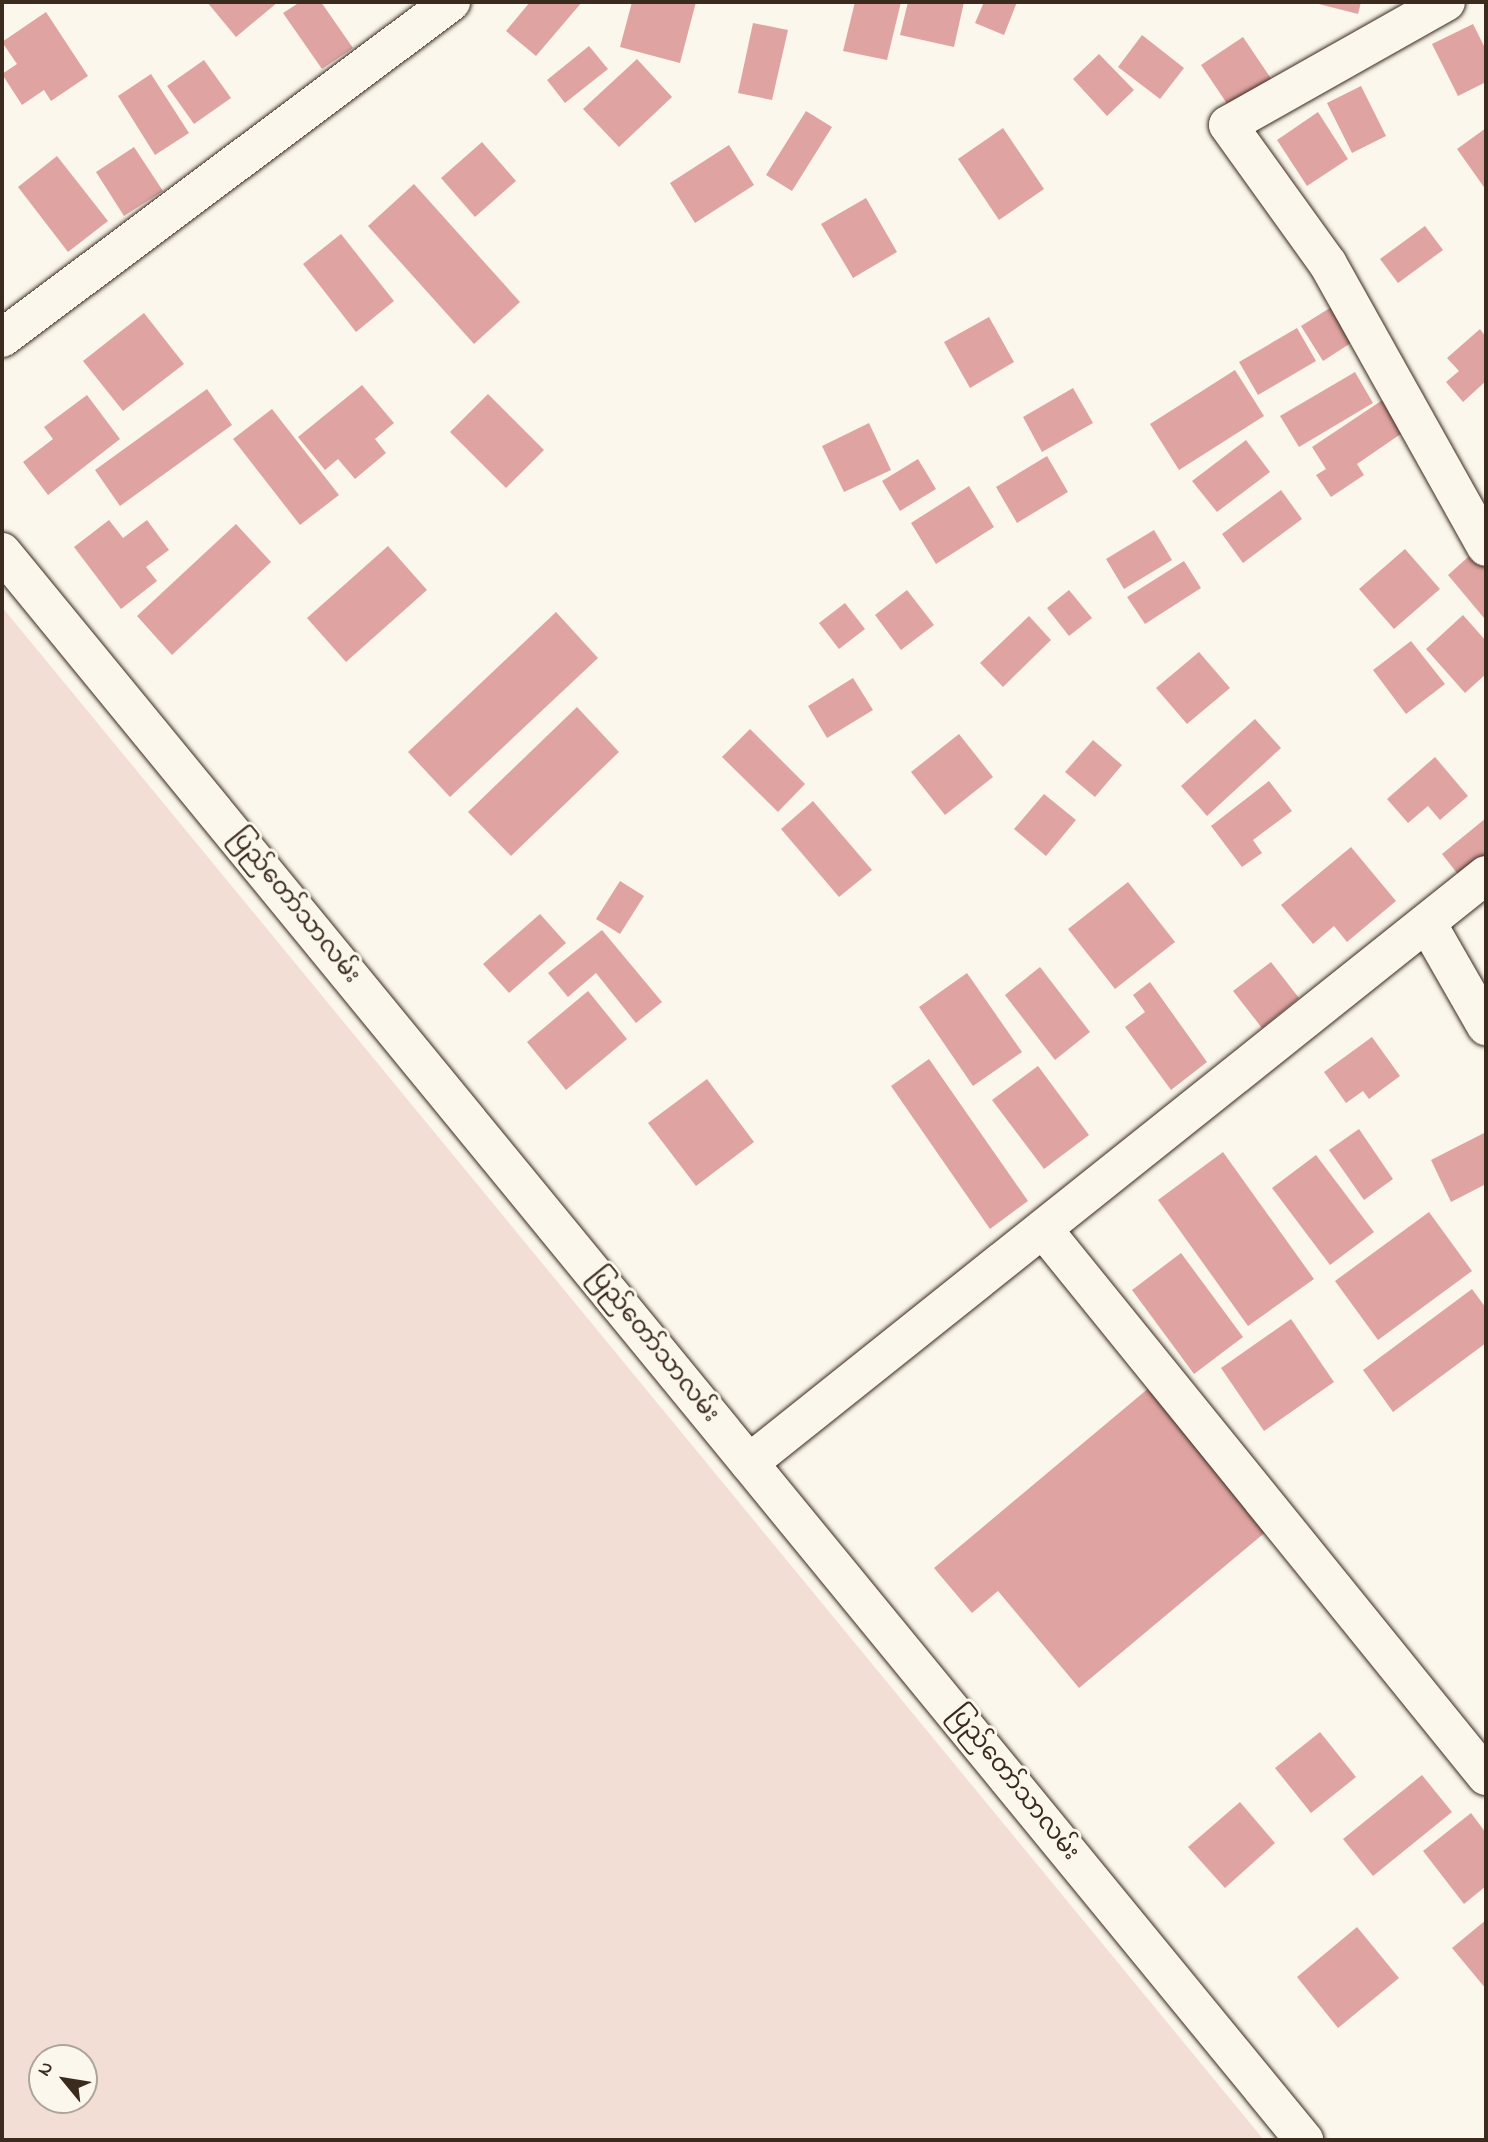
<!DOCTYPE html>
<html>
<head>
<meta charset="utf-8">
<style>
	body { margin:0 }
	#map { position:relative; width:1488px; height:2142px; overflow:hidden; background:#fbf7ec; font-family:"Indie Flower","Noto Sans Myanmar",sans-serif }
	div>[style] { position:absolute }
	.built>* { inset:0; background:#f3ded6 }
	.building>* { inset:0; background:#dfa4a2 }
	.roads { filter:drop-shadow(0 0 2px #3b2a1e) drop-shadow(0 0 2px #3b2a1e) }
	.street>* { height:38px; margin:-19px; padding:0 19px; transform-origin:19px; border-radius:19px; background:#fbf7ec }
	.secondary>* { height:38px; margin:-19px; padding:0 19px; transform-origin:19px; border-radius:19px; background:#fbf7ec }
	span { translate:-50% -50%; white-space:nowrap; text-align:center; line-height:1.15; -webkit-text-stroke:6px #fbf7ec; paint-order:stroke }
	.street-label { font-size:24px; color:#3b2a1e }
	.frame { position:absolute; inset:0; border:4px solid #3b2a1e; pointer-events:none }
	.north { position:absolute; left:28px; top:2044px; width:70px; height:70px; box-sizing:border-box; background:#fbf7ec; border:2px solid #aea59a; border-radius:50%; rotate:300deg; font-size:19px; font-weight:700; line-height:28px; text-align:center; color:#3b2a1e }
	.north::after { content:''; display:block; margin:auto; width:24px; height:32px; background:#3b2a1e; clip-path:polygon(50% 0,100% 100%,50% 72%,0 100%) }
</style>
</head>
<body>
<div id="map">
	<div class="built">
		<div style="clip-path:polygon(evenodd,2px 607px,1264px 2140px,2px 2140px,2px 607px,42px 2058px,84px 2058px,84px 2100px,42px 2100px,42px 2058px)"></div>
	</div>
	<div class="building">
		<div style="clip-path:polygon(207px 2px,278px 2px,236px 37px)"></div>
		<div style="clip-path:polygon(300px 2px,321px 2px,353px 48px,322px 69px,283px 13px)"></div>
		<div style="clip-path:polygon(530px 2px,582px 2px,536px 56px,506px 31px)"></div>
		<div style="clip-path:polygon(632px 2px,696px 2px,680px 63px,620px 47px)"></div>
		<div style="clip-path:polygon(855px 2px,901px 2px,887px 60px,843px 51px)"></div>
		<div style="clip-path:polygon(908px 2px,964px 2px,954px 47px,900px 35px)"></div>
		<div style="clip-path:polygon(984px 2px,1017px 2px,1004px 35px,975px 23px)"></div>
		<div style="clip-path:polygon(1311px 2px,1361px 2px,1358px 14px)"></div>
		<div style="clip-path:polygon(46px 12px,88px 76px,51px 101px,44px 90px,22px 105px,2px 74px,17px 64px,2px 42px)"></div>
		<div style="clip-path:polygon(753px 23px,788px 30px,772px 100px,738px 93px)"></div>
		<div style="clip-path:polygon(1473px 24px,1486px 50px,1486px 82px,1458px 96px,1432px 44px)"></div>
		<div style="clip-path:polygon(1142px 35px,1184px 68px,1160px 99px,1118px 67px)"></div>
		<div style="clip-path:polygon(1243px 37px,1276px 86px,1234px 114px,1201px 65px)"></div>
		<div style="clip-path:polygon(589px 46px,608px 69px,565px 103px,547px 80px)"></div>
		<div style="clip-path:polygon(1099px 54px,1134px 90px,1107px 116px,1073px 79px)"></div>
		<div style="clip-path:polygon(637px 59px,672px 97px,619px 147px,583px 109px)"></div>
		<div style="clip-path:polygon(204px 60px,231px 98px,194px 124px,167px 86px)"></div>
		<div style="clip-path:polygon(151px 74px,189px 133px,155px 155px,118px 96px)"></div>
		<div style="clip-path:polygon(1361px 86px,1386px 136px,1352px 153px,1327px 103px)"></div>
		<div style="clip-path:polygon(806px 111px,832px 127px,792px 191px,766px 175px)"></div>
		<div style="clip-path:polygon(1318px 112px,1348px 159px,1307px 186px,1277px 140px)"></div>
		<div style="clip-path:polygon(1003px 128px,1044px 189px,999px 220px,958px 159px)"></div>
		<div style="clip-path:polygon(1486px 128px,1486px 190px,1457px 149px)"></div>
		<div style="clip-path:polygon(482px 142px,516px 181px,475px 217px,441px 178px)"></div>
		<div style="clip-path:polygon(729px 145px,754px 185px,695px 223px,670px 183px)"></div>
		<div style="clip-path:polygon(134px 147px,163px 191px,124px 216px,96px 172px)"></div>
		<div style="clip-path:polygon(57px 156px,108px 221px,68px 252px,18px 187px)"></div>
		<div style="clip-path:polygon(414px 184px,520px 302px,474px 344px,368px 226px)"></div>
		<div style="clip-path:polygon(866px 198px,897px 252px,853px 278px,821px 224px)"></div>
		<div style="clip-path:polygon(1425px 226px,1443px 250px,1398px 283px,1380px 259px)"></div>
		<div style="clip-path:polygon(341px 234px,394px 301px,356px 332px,303px 264px)"></div>
		<div style="clip-path:polygon(1333px 306px,1354px 341px,1323px 361px,1301px 326px)"></div>
		<div style="clip-path:polygon(144px 313px,184px 364px,123px 411px,83px 361px)"></div>
		<div style="clip-path:polygon(989px 317px,1014px 362px,970px 388px,944px 342px)"></div>
		<div style="clip-path:polygon(1297px 328px,1316px 361px,1258px 395px,1239px 362px)"></div>
		<div style="clip-path:polygon(1480px 329px,1486px 337px,1486px 381px,1463px 402px,1446px 382px,1459px 371px,1447px 358px)"></div>
		<div style="clip-path:polygon(1235px 370px,1264px 416px,1179px 470px,1150px 424px)"></div>
		<div style="clip-path:polygon(1355px 372px,1373px 403px,1299px 447px,1280px 416px)"></div>
		<div style="clip-path:polygon(362px 385px,394px 423px,375px 439px,386px 453px,355px 479px,338px 459px,325px 470px,298px 437px)"></div>
		<div style="clip-path:polygon(1073px 388px,1093px 423px,1042px 452px,1023px 417px)"></div>
		<div style="clip-path:polygon(207px 389px,232px 425px,120px 506px,95px 470px)"></div>
		<div style="clip-path:polygon(488px 394px,544px 450px,506px 488px,450px 432px)"></div>
		<div style="clip-path:polygon(87px 395px,120px 439px,48px 495px,23px 462px,53px 439px,44px 427px)"></div>
		<div style="clip-path:polygon(1387px 397px,1408px 429px,1357px 464px,1364px 475px,1331px 497px,1316px 475px,1326px 469px,1312px 447px)"></div>
		<div style="clip-path:polygon(272px 409px,339px 495px,300px 525px,233px 439px)"></div>
		<div style="clip-path:polygon(869px 423px,891px 470px,844px 492px,822px 446px)"></div>
		<div style="clip-path:polygon(1246px 440px,1270px 472px,1217px 512px,1192px 481px)"></div>
		<div style="clip-path:polygon(1047px 456px,1068px 492px,1017px 523px,996px 487px)"></div>
		<div style="clip-path:polygon(918px 459px,936px 489px,900px 511px,882px 481px)"></div>
		<div style="clip-path:polygon(969px 486px,994px 527px,936px 564px,911px 523px)"></div>
		<div style="clip-path:polygon(1281px 490px,1302px 519px,1243px 563px,1222px 534px)"></div>
		<div style="clip-path:polygon(109px 520px,123px 538px,147px 520px,169px 550px,146px 567px,157px 581px,121px 609px,74px 547px)"></div>
		<div style="clip-path:polygon(236px 524px,271px 562px,172px 655px,137px 616px)"></div>
		<div style="clip-path:polygon(1154px 530px,1172px 560px,1124px 589px,1106px 559px)"></div>
		<div style="clip-path:polygon(1486px 541px,1486px 616px,1484px 618px,1448px 575px)"></div>
		<div style="clip-path:polygon(388px 546px,427px 590px,346px 662px,307px 618px)"></div>
		<div style="clip-path:polygon(1405px 549px,1440px 589px,1394px 629px,1359px 589px)"></div>
		<div style="clip-path:polygon(1184px 561px,1201px 588px,1145px 624px,1127px 597px)"></div>
		<div style="clip-path:polygon(907px 590px,934px 625px,901px 650px,875px 615px)"></div>
		<div style="clip-path:polygon(1069px 590px,1092px 618px,1069px 636px,1047px 608px)"></div>
		<div style="clip-path:polygon(845px 603px,865px 629px,839px 649px,819px 623px)"></div>
		<div style="clip-path:polygon(556px 612px,598px 658px,450px 797px,408px 752px)"></div>
		<div style="clip-path:polygon(1463px 615px,1486px 641px,1486px 674px,1465px 693px,1426px 649px)"></div>
		<div style="clip-path:polygon(1029px 616px,1051px 640px,1003px 687px,980px 663px)"></div>
		<div style="clip-path:polygon(1411px 641px,1445px 684px,1406px 714px,1373px 670px)"></div>
		<div style="clip-path:polygon(1199px 652px,1230px 688px,1187px 724px,1156px 688px)"></div>
		<div style="clip-path:polygon(853px 678px,873px 710px,827px 738px,808px 706px)"></div>
		<div style="clip-path:polygon(577px 707px,619px 752px,511px 856px,468px 812px)"></div>
		<div style="clip-path:polygon(1255px 719px,1281px 748px,1207px 816px,1181px 786px)"></div>
		<div style="clip-path:polygon(750px 729px,805px 784px,778px 812px,722px 757px)"></div>
		<div style="clip-path:polygon(959px 734px,993px 777px,945px 815px,911px 772px)"></div>
		<div style="clip-path:polygon(1093px 740px,1122px 765px,1095px 797px,1065px 772px)"></div>
		<div style="clip-path:polygon(1435px 757px,1468px 796px,1440px 820px,1428px 806px,1408px 823px,1387px 799px)"></div>
		<div style="clip-path:polygon(1269px 781px,1292px 811px,1253px 840px,1262px 853px,1242px 867px,1211px 826px)"></div>
		<div style="clip-path:polygon(1044px 794px,1076px 820px,1046px 856px,1014px 829px)"></div>
		<div style="clip-path:polygon(813px 801px,872px 870px,839px 897px,781px 829px)"></div>
		<div style="clip-path:polygon(1486px 818px,1486px 864px,1464px 882px,1442px 854px)"></div>
		<div style="clip-path:polygon(1351px 847px,1396px 901px,1347px 942px,1334px 926px,1313px 944px,1281px 905px)"></div>
		<div style="clip-path:polygon(620px 881px,644px 896px,620px 934px,596px 919px)"></div>
		<div style="clip-path:polygon(1128px 882px,1175px 942px,1115px 989px,1068px 929px)"></div>
		<div style="clip-path:polygon(540px 914px,566px 943px,509px 993px,483px 964px)"></div>
		<div style="clip-path:polygon(602px 930px,662px 1002px,636px 1023px,596px 973px,568px 997px,548px 973px)"></div>
		<div style="clip-path:polygon(1271px 962px,1299px 998px,1262px 1028px,1233px 991px)"></div>
		<div style="clip-path:polygon(1040px 967px,1090px 1032px,1055px 1060px,1005px 995px)"></div>
		<div style="clip-path:polygon(967px 973px,1022px 1052px,973px 1086px,919px 1007px)"></div>
		<div style="clip-path:polygon(1150px 982px,1207px 1062px,1171px 1090px,1125px 1027px,1145px 1012px,1133px 995px)"></div>
		<div style="clip-path:polygon(588px 991px,627px 1039px,566px 1090px,527px 1042px)"></div>
		<div style="clip-path:polygon(1372px 1037px,1400px 1076px,1369px 1099px,1363px 1091px,1346px 1103px,1324px 1072px)"></div>
		<div style="clip-path:polygon(929px 1059px,1028px 1201px,990px 1229px,891px 1086px)"></div>
		<div style="clip-path:polygon(1038px 1066px,1089px 1135px,1044px 1169px,992px 1100px)"></div>
		<div style="clip-path:polygon(707px 1079px,754px 1142px,696px 1186px,648px 1123px)"></div>
		<div style="clip-path:polygon(1359px 1129px,1393px 1179px,1364px 1200px,1329px 1150px)"></div>
		<div style="clip-path:polygon(1486px 1132px,1486px 1184px,1451px 1202px,1431px 1160px)"></div>
		<div style="clip-path:polygon(1223px 1152px,1314px 1279px,1248px 1326px,1158px 1200px)"></div>
		<div style="clip-path:polygon(1316px 1155px,1374px 1232px,1330px 1265px,1272px 1188px)"></div>
		<div style="clip-path:polygon(1429px 1212px,1472px 1271px,1378px 1340px,1335px 1281px)"></div>
		<div style="clip-path:polygon(1181px 1253px,1243px 1337px,1194px 1374px,1132px 1290px)"></div>
		<div style="clip-path:polygon(1472px 1289px,1486px 1308px,1486px 1343px,1393px 1412px,1363px 1370px)"></div>
		<div style="clip-path:polygon(1291px 1319px,1334px 1382px,1264px 1431px,1221px 1368px)"></div>
		<div style="clip-path:polygon(1150px 1387px,1268px 1530px,1079px 1688px,998px 1591px,972px 1613px,934px 1568px)"></div>
		<div style="clip-path:polygon(1320px 1732px,1356px 1777px,1311px 1813px,1275px 1768px)"></div>
		<div style="clip-path:polygon(1422px 1775px,1452px 1812px,1373px 1876px,1343px 1839px)"></div>
		<div style="clip-path:polygon(1240px 1802px,1275px 1843px,1225px 1888px,1188px 1847px)"></div>
		<div style="clip-path:polygon(1471px 1813px,1486px 1833px,1486px 1886px,1464px 1904px,1423px 1851px)"></div>
		<div style="clip-path:polygon(1486px 1920px,1486px 1989px,1452px 1948px)"></div>
		<div style="clip-path:polygon(1357px 1927px,1399px 1978px,1338px 2028px,1297px 1977px)"></div>
	</div>
	<div class="roads">
		<div class="street">
			<div style="left:1446px;top:2px;width:250px;rotate:150.6deg"></div>
			<div style="left:1228px;top:125px;width:171px;rotate:54.3deg"></div>
			<div style="left:1328px;top:264px;width:324px;rotate:60.8deg"></div>
			<div style="left:2px;top:338px;width:561px;rotate:-36.81deg"></div>
			<div style="left:1427px;top:923px;width:119px;rotate:60.2deg"></div>
			<div style="left:1043px;top:1229px;width:704px;rotate:51deg"></div>
			<div style="left:749px;top:1463px;width:943px;rotate:-38.58deg"></div>
		</div>
		<div class="secondary">
			<div style="left:2px;top:552px;width:2054px;rotate:50.65deg"></div>
		</div>
	</div>
	<div class="street-label">
		<span style="left:294px;top:907px;rotate:51deg">ပြည်တော်သာလမ်း</span>
		<span style="left:653px;top:1346px;rotate:51deg">ပြည်တော်သာလမ်း</span>
		<span style="left:1013px;top:1784px;rotate:51deg">ပြည်တော်သာလမ်း</span>
	</div>
	<div class="frame"></div>
	<div class="north">N</div>
</div>
</body>
</html>
